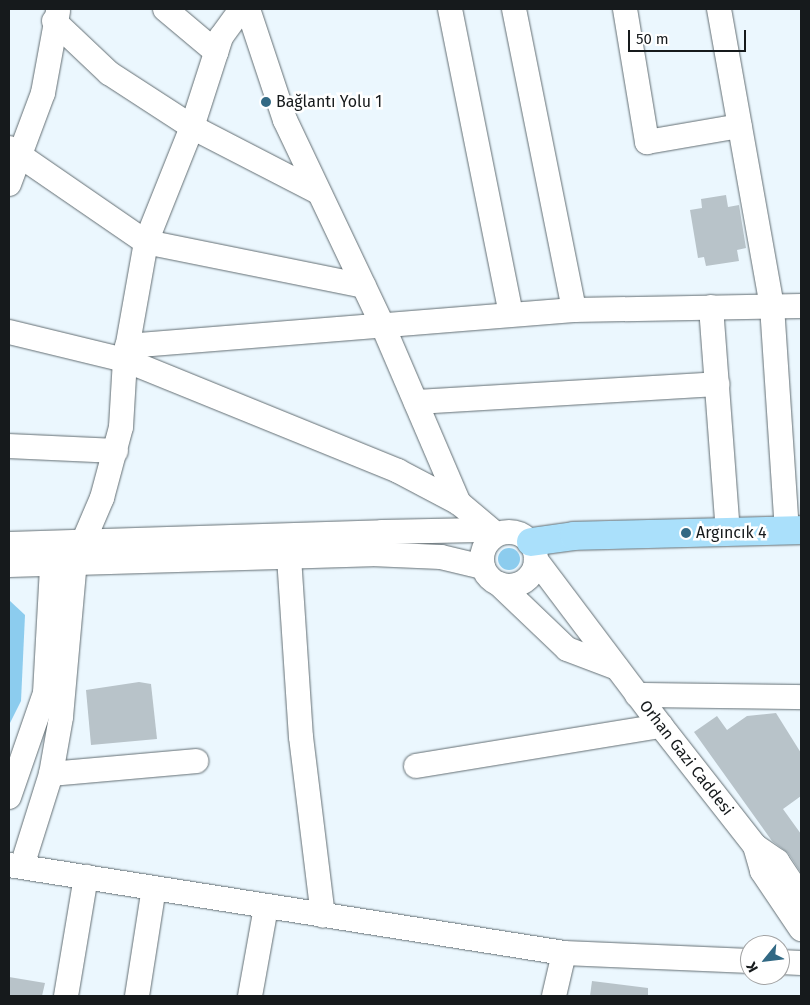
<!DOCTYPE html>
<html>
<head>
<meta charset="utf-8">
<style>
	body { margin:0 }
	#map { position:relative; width:810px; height:1005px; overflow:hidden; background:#ebf7fe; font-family:"Fira Sans",sans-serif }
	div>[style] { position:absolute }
	.green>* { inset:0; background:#8cccee }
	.round { border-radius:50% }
	.building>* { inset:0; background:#b8c3c9 }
	.roads { filter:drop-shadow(0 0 1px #636e73) drop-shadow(0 0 1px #636e73) }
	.minor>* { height:24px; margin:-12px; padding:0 12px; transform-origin:12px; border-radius:12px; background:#fff }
	.minor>.ring { margin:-12px; padding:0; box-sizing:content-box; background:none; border:24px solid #fff; border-radius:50% }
	.major>* { height:28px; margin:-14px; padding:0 14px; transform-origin:14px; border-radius:14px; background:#aae0fb }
	.dots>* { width:14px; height:14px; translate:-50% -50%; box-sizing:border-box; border:2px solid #fff; border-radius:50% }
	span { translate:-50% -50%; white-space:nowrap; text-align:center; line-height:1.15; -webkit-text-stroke:5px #fff; paint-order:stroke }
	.poi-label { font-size:16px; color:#161a1c }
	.left { translate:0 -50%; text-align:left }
	.street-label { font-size:16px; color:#161a1c }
	.frame { position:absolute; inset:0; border:10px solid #161a1c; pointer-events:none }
	.north { position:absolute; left:740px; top:935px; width:50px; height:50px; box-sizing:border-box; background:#fff; border:1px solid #a2a3a4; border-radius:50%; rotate:241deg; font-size:14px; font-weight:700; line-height:20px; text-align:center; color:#161a1c }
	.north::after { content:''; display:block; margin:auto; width:18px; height:22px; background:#326984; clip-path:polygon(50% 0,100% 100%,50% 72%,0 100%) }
	.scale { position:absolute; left:628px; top:30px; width:118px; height:22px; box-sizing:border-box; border:2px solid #161a1c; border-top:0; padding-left:6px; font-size:15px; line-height:18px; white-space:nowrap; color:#161a1c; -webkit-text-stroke:4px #fff; paint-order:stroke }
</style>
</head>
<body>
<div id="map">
	<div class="green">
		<div class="round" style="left:498px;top:548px;width:22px;height:22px"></div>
		<div style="clip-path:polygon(9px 600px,25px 615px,21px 701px,9px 725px)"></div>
	</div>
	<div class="building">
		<div style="clip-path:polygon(726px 195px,728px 207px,739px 205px,746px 248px,737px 250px,739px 261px,706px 266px,704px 257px,698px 258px,690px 210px,702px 208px,701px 199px)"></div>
		<div style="clip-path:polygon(139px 682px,151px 684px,157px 739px,91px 745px,86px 690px)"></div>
		<div style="clip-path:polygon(776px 713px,801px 753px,801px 796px,783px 809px,801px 834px,801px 873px,788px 853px,772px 841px,694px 732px,717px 716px,727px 730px,747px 716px)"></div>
		<div style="clip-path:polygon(9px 977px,45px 983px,42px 996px,9px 996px)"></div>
		<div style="clip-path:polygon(592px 981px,648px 988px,648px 996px,590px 996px)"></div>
	</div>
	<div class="roads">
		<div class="minor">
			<div style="left:165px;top:9px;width:67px;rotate:40.1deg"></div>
			<div style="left:248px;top:9px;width:117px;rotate:71.6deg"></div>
			<div style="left:285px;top:120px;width:228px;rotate:64.6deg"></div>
			<div style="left:383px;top:326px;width:193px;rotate:66.8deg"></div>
			<div style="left:450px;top:9px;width:310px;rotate:78.7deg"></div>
			<div style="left:514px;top:9px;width:307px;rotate:78.7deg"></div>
			<div style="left:625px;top:9px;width:135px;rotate:80.6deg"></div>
			<div style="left:647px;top:142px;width:94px;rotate:-9.8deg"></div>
			<div style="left:719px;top:9px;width:302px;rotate:79.9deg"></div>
			<div style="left:772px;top:306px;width:225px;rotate:86.2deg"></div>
			<div style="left:54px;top:21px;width:76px;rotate:43.4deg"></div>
			<div style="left:109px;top:73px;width:99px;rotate:33deg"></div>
			<div style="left:192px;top:127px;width:142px;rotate:27.3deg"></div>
			<div style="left:9px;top:148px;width:166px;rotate:34.5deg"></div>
			<div style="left:146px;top:242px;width:222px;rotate:11.4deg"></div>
			<div style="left:9px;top:184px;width:97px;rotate:-69.5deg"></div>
			<div style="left:43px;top:93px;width:83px;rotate:-79.6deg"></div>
			<div style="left:711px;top:307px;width:226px;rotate:85.7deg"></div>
			<div style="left:9px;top:332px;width:119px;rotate:13.6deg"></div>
			<div style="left:125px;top:360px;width:295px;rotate:22.1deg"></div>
			<div style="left:398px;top:471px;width:69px;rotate:27.7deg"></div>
			<div style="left:459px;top:503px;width:48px;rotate:40deg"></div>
			<div style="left:127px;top:346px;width:448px;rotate:-4.6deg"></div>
			<div style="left:574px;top:310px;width:227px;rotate:-1deg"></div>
			<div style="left:416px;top:402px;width:302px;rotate:-3.4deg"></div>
			<div style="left:9px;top:446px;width:107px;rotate:2.7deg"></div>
			<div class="ring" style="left:482px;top:532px;width:30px;height:30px"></div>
			<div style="left:9px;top:544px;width:373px;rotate:-1.8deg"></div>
			<div style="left:382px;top:532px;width:98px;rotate:-1.2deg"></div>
			<div style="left:480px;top:530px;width:14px;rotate:30deg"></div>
			<div style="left:289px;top:557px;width:180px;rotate:86.2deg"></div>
			<div style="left:301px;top:737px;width:180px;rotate:83deg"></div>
			<div style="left:536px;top:560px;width:208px;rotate:53deg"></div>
			<div style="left:661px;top:726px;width:152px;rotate:51.9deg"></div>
			<div style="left:755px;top:846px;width:27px;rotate:34deg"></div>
			<div style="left:777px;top:861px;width:43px;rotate:56.3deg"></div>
			<div style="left:9px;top:565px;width:362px;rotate:-1.7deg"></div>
			<div style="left:371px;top:554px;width:70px;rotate:2.5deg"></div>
			<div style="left:441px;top:557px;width:43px;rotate:13.4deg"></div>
			<div style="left:499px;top:584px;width:94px;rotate:43.7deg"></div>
			<div style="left:567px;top:649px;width:53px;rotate:20.8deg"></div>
			<div style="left:637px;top:695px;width:164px;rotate:0.7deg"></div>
			<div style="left:416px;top:766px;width:248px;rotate:-9.3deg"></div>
			<div style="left:51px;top:774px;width:146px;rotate:-5.1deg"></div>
			<div style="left:9px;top:797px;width:110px;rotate:-70.9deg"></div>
			<div style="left:45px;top:693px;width:145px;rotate:-86.8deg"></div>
			<div style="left:755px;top:846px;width:26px;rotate:74deg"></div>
			<div style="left:762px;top:871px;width:70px;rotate:56.1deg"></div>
			<div style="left:9px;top:865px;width:562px;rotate:9.01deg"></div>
			<div style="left:564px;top:953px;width:186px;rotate:2.5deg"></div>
			<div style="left:22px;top:866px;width:96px;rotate:-72.5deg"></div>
			<div style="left:51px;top:774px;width:58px;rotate:-80deg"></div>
			<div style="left:61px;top:717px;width:157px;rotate:-84.9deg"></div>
			<div style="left:75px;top:561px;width:69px;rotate:-66.8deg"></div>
			<div style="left:102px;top:498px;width:73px;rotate:-75deg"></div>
			<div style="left:121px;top:427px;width:67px;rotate:-86.6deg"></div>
			<div style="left:125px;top:360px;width:120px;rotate:-79.9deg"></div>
			<div style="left:146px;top:242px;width:124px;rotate:-68.2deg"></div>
			<div style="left:192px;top:127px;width:95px;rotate:-72.1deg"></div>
			<div style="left:221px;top:37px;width:34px;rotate:-54deg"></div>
			<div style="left:780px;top:962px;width:21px;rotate:3deg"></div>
			<div style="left:66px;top:996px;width:121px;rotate:-80.5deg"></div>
			<div style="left:137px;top:996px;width:109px;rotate:-81.1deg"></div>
			<div style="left:250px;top:996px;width:90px;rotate:-79.8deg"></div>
			<div style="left:554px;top:996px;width:44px;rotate:-76.9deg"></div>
		</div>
		<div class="major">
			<div style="left:531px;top:542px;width:43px;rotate:-7.9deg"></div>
			<div style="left:574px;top:536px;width:227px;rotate:-1.5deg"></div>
		</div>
	</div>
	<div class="dots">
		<div style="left:266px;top:102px;background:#326984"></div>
		<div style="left:686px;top:533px;background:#326984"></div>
	</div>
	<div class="poi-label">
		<span class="left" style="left:276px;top:102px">Bağlantı Yolu 1</span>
		<span class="left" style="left:696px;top:533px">Argıncık 4</span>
	</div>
	<div class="street-label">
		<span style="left:686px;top:758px;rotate:52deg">Orhan Gazi Caddesi</span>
	</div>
	<div class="frame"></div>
	<div class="north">K</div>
	<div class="scale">50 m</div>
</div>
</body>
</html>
